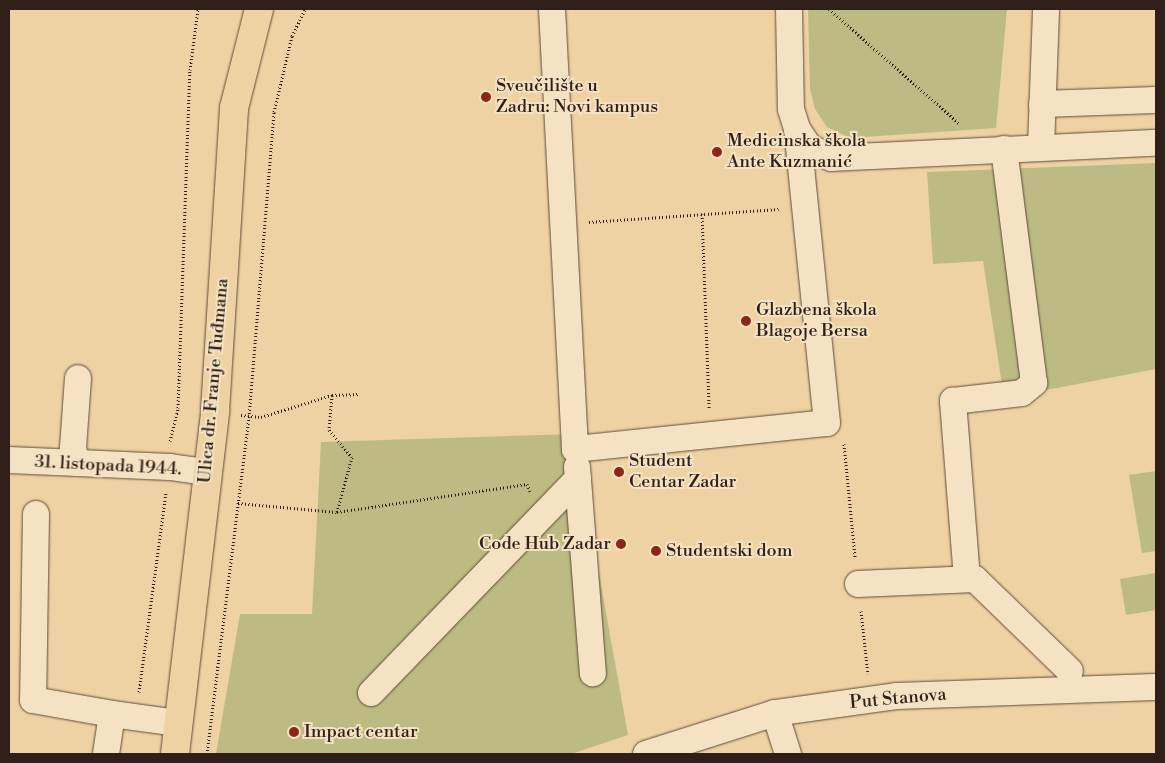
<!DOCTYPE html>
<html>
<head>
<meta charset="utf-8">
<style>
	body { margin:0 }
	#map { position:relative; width:1165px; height:763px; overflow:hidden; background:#eed2a3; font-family:"Libre Bodoni",serif }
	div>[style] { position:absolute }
	.green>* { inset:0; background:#bcbb83 }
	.path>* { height:3px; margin-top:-1.5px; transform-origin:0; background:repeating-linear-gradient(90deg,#301f18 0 1px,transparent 0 3.5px) }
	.roads { filter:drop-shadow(0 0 1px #604c3b) drop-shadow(0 0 1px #604c3b) }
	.minor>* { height:26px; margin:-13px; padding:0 13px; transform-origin:13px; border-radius:13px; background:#f4e2c3 }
	.major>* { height:28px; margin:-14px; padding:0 14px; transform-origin:14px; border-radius:14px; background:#eed2a3 }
	.dots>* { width:14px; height:14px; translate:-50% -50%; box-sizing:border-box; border:2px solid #f4e2c3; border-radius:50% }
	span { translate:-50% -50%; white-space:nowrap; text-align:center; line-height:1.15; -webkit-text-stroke:4px #f4e2c3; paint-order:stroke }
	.poi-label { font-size:18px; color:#301f18 }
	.left { translate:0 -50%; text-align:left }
	.right { translate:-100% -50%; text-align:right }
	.street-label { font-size:18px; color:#301f18 }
	.frame { position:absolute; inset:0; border:10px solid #301f18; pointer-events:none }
</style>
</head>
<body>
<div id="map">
	<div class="green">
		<div style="clip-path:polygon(808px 9px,1007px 9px,996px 128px,850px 138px,827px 127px,815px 109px,810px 89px)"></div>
		<div style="clip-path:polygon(1156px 163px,1156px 369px,1004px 398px,983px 261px,933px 264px,927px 172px)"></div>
		<div style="clip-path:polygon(574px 434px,628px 735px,571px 754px,216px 754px,240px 614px,312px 614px,321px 442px)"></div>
		<div style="clip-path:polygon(1156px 471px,1156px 551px,1142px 553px,1129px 475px)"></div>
		<div style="clip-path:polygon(1156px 573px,1156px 610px,1126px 615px,1120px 579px)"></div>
	</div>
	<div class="path">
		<div style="left:829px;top:9px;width:174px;rotate:41.3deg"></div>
		<div style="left:702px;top:214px;width:195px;rotate:87.9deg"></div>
		<div style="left:589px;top:222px;width:190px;rotate:-3.9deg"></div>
		<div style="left:332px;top:395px;width:35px;rotate:95deg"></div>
		<div style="left:329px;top:430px;width:35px;rotate:50deg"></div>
		<div style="left:352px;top:457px;width:57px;rotate:105.3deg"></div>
		<div style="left:337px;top:512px;width:192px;rotate:-8.4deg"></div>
		<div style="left:527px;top:484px;width:8px;rotate:67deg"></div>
		<div style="left:241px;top:415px;width:20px;rotate:6deg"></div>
		<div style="left:261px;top:417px;width:74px;rotate:-17.2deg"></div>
		<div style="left:332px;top:395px;width:28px;rotate:-2deg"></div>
		<div style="left:170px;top:441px;width:34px;rotate:-76deg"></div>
		<div style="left:178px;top:408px;width:338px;rotate:-88deg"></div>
		<div style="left:190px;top:70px;width:62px;rotate:-82.5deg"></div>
		<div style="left:844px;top:444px;width:114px;rotate:84.4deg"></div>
		<div style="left:238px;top:503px;width:99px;rotate:5.2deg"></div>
		<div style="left:861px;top:611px;width:63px;rotate:83.7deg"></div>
		<div style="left:139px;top:692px;width:202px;rotate:-82.3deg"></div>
		<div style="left:207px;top:754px;width:340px;rotate:-82.9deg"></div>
		<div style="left:249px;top:417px;width:306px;rotate:-85.3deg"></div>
		<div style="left:274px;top:112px;width:78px;rotate:-76.7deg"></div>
		<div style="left:292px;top:36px;width:30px;rotate:-64deg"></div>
	</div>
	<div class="roads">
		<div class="minor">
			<div style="left:552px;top:9px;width:441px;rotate:87deg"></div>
			<div style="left:575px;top:449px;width:253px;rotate:-5.9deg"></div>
			<div style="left:827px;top:423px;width:296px;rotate:-95.8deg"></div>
			<div style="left:789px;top:9px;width:100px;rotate:88.9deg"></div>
			<div style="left:791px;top:109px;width:21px;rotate:73deg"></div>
			<div style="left:797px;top:129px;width:22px;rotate:56deg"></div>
			<div style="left:809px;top:147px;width:25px;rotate:26deg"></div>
			<div style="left:832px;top:158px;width:324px;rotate:-2.7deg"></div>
			<div style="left:1042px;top:104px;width:114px;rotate:-2deg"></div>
			<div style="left:1041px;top:147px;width:138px;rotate:-87.9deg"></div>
			<div style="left:9px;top:460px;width:161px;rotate:2.5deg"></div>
			<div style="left:170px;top:467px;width:37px;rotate:8deg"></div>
			<div style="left:77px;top:463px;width:16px;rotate:-105deg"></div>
			<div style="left:73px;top:448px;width:70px;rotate:-85.9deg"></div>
			<div style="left:577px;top:467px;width:207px;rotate:85.6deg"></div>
			<div style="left:36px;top:514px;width:186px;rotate:90.9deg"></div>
			<div style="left:33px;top:700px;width:80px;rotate:10deg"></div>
			<div style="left:967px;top:579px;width:179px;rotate:-94.5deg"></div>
			<div style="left:953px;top:401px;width:69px;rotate:-6.6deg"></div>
			<div style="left:1022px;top:393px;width:16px;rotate:-40deg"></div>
			<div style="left:1034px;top:383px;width:236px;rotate:-97.3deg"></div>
			<div style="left:858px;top:584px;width:117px;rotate:-2.4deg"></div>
			<div style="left:975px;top:579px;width:132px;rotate:44.1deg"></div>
			<div style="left:371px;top:693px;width:298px;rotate:-46deg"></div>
			<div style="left:775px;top:713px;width:43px;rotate:72.4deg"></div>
			<div style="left:106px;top:754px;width:40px;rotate:-81.5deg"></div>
			<div style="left:112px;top:714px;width:67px;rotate:7.8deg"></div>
			<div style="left:646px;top:754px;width:135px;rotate:-17.6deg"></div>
			<div style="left:775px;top:713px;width:122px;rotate:-8deg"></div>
			<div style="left:896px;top:696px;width:260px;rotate:-2deg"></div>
		</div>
		<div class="major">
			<div style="left:175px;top:754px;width:345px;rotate:-83.3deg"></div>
			<div style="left:215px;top:411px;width:304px;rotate:-86.4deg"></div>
			<div style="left:234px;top:108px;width:102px;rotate:-75.8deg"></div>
		</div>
	</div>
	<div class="dots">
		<div style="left:486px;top:97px;background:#8f2418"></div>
		<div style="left:717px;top:152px;background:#8f2418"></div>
		<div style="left:746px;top:321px;background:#8f2418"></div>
		<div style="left:619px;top:472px;background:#8f2418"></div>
		<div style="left:621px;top:544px;background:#8f2418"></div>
		<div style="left:656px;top:551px;background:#8f2418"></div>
		<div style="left:294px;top:732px;background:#8f2418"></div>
	</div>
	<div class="poi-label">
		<span class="left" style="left:496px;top:97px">Sveučilište u<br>Zadru: Novi kampus</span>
		<span class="left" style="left:727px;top:152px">Medicinska škola<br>Ante Kuzmanić</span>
		<span class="left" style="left:756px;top:321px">Glazbena škola<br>Blagoje Bersa</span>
		<span class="left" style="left:629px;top:472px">Student<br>Centar Zadar</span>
		<span class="right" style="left:611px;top:544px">Code Hub Zadar</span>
		<span class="left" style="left:666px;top:551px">Studentski dom</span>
		<span class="left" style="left:304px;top:732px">Impact centar</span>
	</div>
	<div class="street-label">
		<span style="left:214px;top:381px;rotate:-85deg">Ulica dr. Franje Tuđmana</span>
		<span style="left:108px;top:466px;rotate:3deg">31. listopada 1944.</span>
		<span style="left:898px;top:699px;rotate:-5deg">Put Stanova</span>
	</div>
	<div class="frame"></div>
</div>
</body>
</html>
